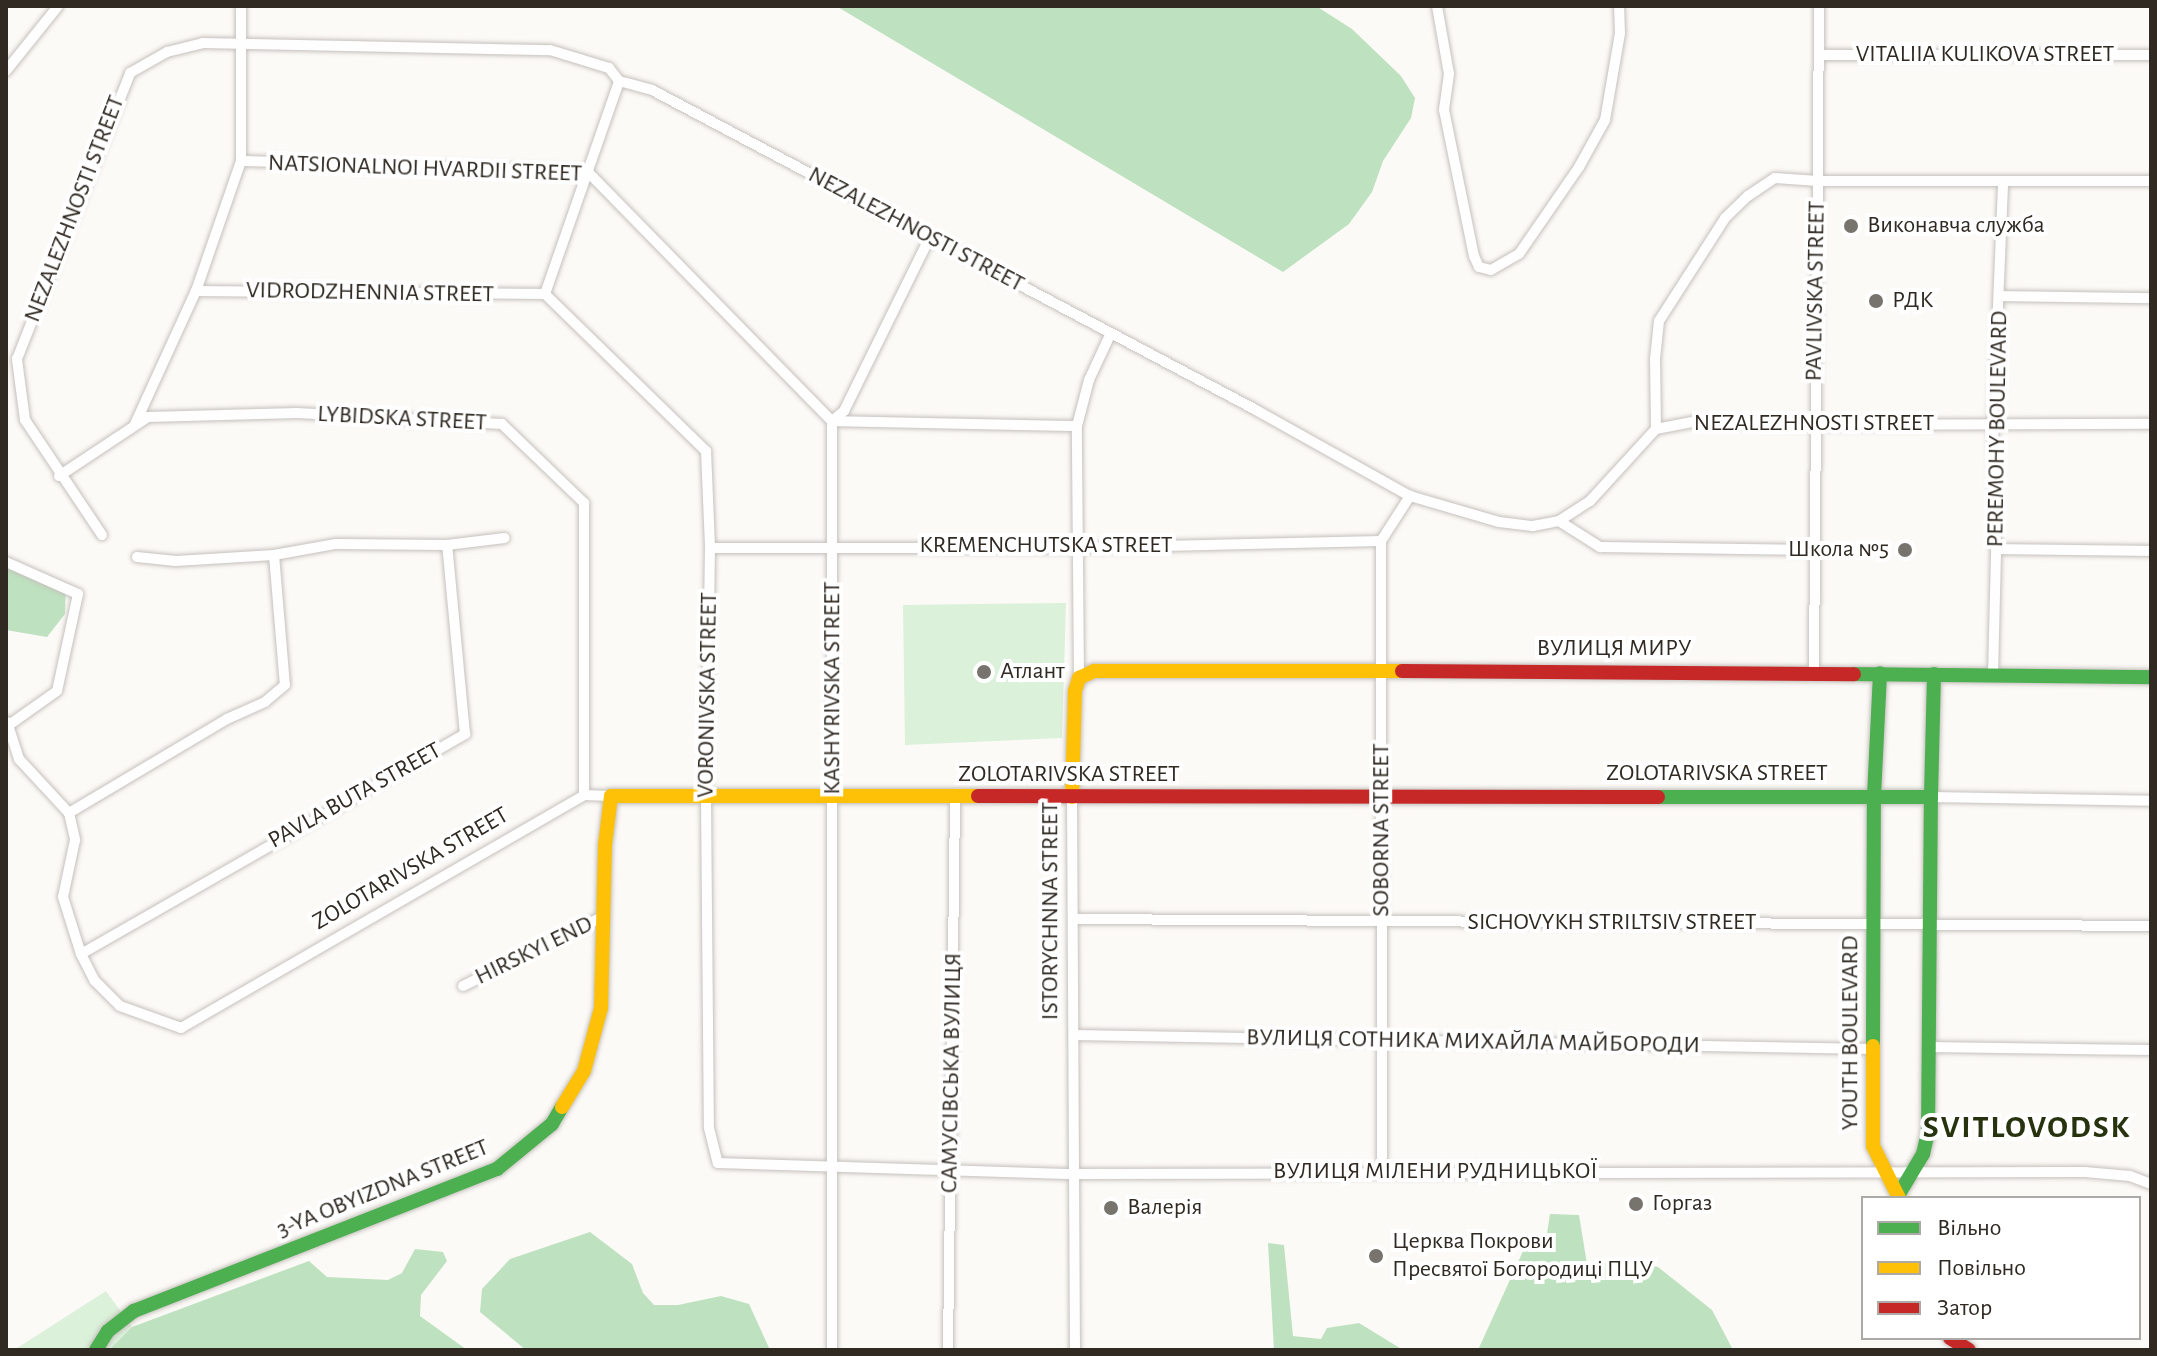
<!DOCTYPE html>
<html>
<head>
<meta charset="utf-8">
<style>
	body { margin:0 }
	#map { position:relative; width:2157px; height:1356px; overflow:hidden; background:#fcfaf7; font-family:"Alegreya Sans",sans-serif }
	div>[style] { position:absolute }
	.green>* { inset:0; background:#dbf1da }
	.forest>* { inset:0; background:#bee1bf }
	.roads { filter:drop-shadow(0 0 2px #c5c1bd) drop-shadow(0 0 2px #c5c1bd) }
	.street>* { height:10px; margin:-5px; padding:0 5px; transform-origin:5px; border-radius:5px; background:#fffefe }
	.fast>* { height:14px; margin:-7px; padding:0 7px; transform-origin:7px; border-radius:7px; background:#4caf50 }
	.slow>* { height:14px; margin:-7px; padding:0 7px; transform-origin:7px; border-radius:7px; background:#ffc107 }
	.jam>* { height:14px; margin:-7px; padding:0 7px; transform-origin:7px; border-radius:7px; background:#c62828 }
	.dots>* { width:22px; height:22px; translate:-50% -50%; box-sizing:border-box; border:4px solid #fff; border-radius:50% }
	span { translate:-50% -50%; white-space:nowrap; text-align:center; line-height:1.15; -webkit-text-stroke:8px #fff; paint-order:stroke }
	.street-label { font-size:24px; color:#302a23 }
	.poi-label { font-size:24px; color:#302a23 }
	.left { translate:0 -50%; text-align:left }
	.right { translate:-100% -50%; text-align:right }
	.district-label { font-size:32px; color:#27330e; font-weight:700; letter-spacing:2px }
	.frame { position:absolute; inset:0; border:8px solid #302a23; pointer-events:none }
	.legend { position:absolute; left:1861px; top:1196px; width:280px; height:144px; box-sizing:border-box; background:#fff; border:2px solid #acaaa7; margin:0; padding:10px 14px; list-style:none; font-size:24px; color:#302a23 }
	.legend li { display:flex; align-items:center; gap:16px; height:40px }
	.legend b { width:40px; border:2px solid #acaaa7 }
</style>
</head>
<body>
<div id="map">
	<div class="green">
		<div style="clip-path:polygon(1066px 603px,1062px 738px,905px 745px,903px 605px)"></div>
		<div style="clip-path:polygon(106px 1291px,132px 1327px,109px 1350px,14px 1350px)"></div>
	</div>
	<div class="forest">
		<div style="clip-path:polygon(836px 6px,1316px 6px,1352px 29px,1401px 76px,1415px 98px,1411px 118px,1383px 161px,1372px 192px,1349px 224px,1283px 272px)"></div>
		<div style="clip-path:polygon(6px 566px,66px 583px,65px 614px,47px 637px,6px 630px)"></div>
		<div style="clip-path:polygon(1550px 1214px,1579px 1215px,1587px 1264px,1630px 1261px,1658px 1267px,1712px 1310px,1733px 1350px,1478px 1350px,1524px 1249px,1529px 1242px,1546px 1240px)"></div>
		<div style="clip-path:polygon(590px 1232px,632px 1264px,643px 1293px,654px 1305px,678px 1305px,721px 1296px,749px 1304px,770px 1350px,526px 1350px,480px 1312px,482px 1289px,510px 1259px)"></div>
		<div style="clip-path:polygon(1268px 1243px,1284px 1245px,1293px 1336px,1321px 1339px,1327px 1328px,1359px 1323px,1403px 1350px,1274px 1350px)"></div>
		<div style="clip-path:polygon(415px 1249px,443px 1252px,447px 1261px,421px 1295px,420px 1316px,467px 1350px,109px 1350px,132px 1327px,309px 1261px,327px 1277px,388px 1280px,402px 1273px)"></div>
	</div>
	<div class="roads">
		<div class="street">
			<div style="left:241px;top:6px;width:155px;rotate:90deg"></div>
			<div style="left:1437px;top:6px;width:69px;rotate:80deg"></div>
			<div style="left:1449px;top:74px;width:36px;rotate:98deg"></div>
			<div style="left:1444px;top:110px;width:149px;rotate:78.4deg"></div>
			<div style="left:1474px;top:256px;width:12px;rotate:66deg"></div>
			<div style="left:1479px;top:267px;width:12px;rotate:14deg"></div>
			<div style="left:1491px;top:270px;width:32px;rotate:-30deg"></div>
			<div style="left:1519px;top:254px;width:106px;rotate:-55.4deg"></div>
			<div style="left:1579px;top:167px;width:54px;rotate:-61deg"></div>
			<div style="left:1605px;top:120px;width:88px;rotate:-80.2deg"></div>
			<div style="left:1620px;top:33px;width:27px;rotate:-92deg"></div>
			<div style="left:1819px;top:55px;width:332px"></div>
			<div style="left:6px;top:71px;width:83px;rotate:-51.3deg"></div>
			<div style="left:196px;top:291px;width:349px;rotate:0.5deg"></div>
			<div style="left:545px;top:294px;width:225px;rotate:44.3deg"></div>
			<div style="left:706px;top:451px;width:97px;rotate:87.6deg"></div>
			<div style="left:710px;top:548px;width:249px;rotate:90.9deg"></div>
			<div style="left:706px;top:797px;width:331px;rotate:89.5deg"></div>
			<div style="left:709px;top:1128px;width:36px;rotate:76deg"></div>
			<div style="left:718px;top:1163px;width:357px;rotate:1.8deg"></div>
			<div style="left:1075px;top:1174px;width:1010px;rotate:-0.11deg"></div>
			<div style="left:2085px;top:1172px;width:45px;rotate:5.1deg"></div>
			<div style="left:2130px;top:1176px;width:22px;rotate:21deg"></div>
			<div style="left:545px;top:294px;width:225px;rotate:-70.8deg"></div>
			<div style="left:1999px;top:296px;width:152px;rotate:0.8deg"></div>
			<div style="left:135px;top:424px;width:146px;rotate:-65.4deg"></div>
			<div style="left:196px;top:291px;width:138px;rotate:-70.9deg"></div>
			<div style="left:241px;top:161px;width:346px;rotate:1.7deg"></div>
			<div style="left:587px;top:171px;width:350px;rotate:45.6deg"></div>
			<div style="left:832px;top:421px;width:245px;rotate:1.2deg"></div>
			<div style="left:1656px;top:429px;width:70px;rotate:-90.8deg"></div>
			<div style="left:1655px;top:359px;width:38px;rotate:-84deg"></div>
			<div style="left:1659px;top:321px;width:122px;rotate:-57.3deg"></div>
			<div style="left:1725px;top:218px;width:32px;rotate:-44deg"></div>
			<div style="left:1748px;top:196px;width:32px;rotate:-34deg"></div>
			<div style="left:1775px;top:178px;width:43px;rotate:4deg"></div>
			<div style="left:1818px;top:181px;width:333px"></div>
			<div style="left:59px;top:476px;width:107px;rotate:-33.5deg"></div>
			<div style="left:148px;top:417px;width:149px;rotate:-1.5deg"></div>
			<div style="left:297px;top:413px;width:205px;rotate:3.1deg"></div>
			<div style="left:502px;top:424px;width:114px;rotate:43.9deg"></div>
			<div style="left:584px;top:503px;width:292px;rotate:90deg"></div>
			<div style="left:1559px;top:521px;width:49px;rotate:32.4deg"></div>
			<div style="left:1600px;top:547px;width:215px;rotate:0.8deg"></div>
			<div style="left:102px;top:535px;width:138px;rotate:-123.8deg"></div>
			<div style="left:25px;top:420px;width:62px;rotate:-97.5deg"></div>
			<div style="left:17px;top:359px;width:308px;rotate:-68.4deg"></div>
			<div style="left:130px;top:73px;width:43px;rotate:-29.6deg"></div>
			<div style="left:167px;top:52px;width:37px;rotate:-14deg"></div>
			<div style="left:203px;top:43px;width:347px;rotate:1.2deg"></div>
			<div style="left:550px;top:50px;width:62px;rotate:17deg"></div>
			<div style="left:609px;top:68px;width:16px;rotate:52deg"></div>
			<div style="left:619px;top:81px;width:34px;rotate:15deg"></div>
			<div style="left:652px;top:90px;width:684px;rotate:27.91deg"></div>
			<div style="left:1256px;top:410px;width:176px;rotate:29.2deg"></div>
			<div style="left:1410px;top:496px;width:93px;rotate:16.3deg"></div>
			<div style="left:1499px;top:522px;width:34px;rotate:7deg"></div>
			<div style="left:1533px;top:526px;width:26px;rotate:-11deg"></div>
			<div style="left:1559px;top:521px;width:37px;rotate:-33deg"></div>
			<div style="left:1590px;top:501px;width:98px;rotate:-47.5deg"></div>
			<div style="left:1656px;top:429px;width:38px;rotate:-11deg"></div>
			<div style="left:1693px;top:422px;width:122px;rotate:1.4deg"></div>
			<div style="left:1815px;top:425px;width:336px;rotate:-0.2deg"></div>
			<div style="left:710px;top:548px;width:365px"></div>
			<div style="left:1075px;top:548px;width:306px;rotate:-1.3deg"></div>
			<div style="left:1996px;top:549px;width:155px;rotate:0.7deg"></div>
			<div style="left:274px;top:555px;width:130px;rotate:85.2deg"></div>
			<div style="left:285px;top:685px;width:26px;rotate:140deg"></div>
			<div style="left:265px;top:702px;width:42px;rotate:155.9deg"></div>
			<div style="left:227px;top:719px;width:184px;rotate:149.3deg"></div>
			<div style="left:69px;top:813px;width:28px;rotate:77deg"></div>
			<div style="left:75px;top:840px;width:58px;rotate:101.9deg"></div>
			<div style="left:63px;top:897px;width:60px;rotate:72.5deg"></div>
			<div style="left:81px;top:954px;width:30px;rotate:63deg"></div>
			<div style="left:95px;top:981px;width:35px;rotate:45deg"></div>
			<div style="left:120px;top:1006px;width:65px;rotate:19.8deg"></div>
			<div style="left:181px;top:1028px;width:466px;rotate:-30deg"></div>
			<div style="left:584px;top:795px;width:27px;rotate:2deg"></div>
			<div style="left:137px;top:557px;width:39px;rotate:6deg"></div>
			<div style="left:176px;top:561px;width:98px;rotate:-3.5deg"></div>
			<div style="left:274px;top:555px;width:63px;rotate:-10.1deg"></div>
			<div style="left:336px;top:544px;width:111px;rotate:0.5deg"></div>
			<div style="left:447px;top:545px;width:58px;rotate:-6.9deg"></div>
			<div style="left:6px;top:562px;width:79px;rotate:24deg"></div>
			<div style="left:78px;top:594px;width:99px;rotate:102.2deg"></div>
			<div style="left:57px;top:691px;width:59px;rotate:144.7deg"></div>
			<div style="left:1814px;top:673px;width:667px;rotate:-89.57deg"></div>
			<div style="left:1993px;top:676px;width:127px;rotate:-88.6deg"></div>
			<div style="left:1996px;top:549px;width:125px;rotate:-91.4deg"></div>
			<div style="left:1993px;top:424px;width:243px;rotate:-87.6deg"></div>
			<div style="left:1079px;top:678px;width:252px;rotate:-90.5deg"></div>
			<div style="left:1077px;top:426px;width:48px;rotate:-75.4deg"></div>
			<div style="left:1089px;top:380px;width:50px;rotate:-65deg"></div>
			<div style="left:7px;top:722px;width:39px;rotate:72deg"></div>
			<div style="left:19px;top:759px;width:74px;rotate:47.2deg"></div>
			<div style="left:1072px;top:797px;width:553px;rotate:89.69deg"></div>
			<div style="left:1931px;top:797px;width:220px;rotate:1deg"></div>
			<div style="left:1073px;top:919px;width:1078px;rotate:0.37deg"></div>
			<div style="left:81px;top:954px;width:443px;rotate:-29.8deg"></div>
			<div style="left:465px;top:734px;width:190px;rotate:-95.4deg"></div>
			<div style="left:463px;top:986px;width:157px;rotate:-26.4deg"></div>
			<div style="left:1074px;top:1035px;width:799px;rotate:1deg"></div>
			<div style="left:1928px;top:1047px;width:223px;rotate:0.8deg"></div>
			<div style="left:1382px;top:1171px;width:630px;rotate:-90.09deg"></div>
			<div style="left:1381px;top:541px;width:54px;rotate:-57.2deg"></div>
			<div style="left:832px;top:1350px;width:929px;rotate:-90deg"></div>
			<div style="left:832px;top:421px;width:16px;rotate:-40deg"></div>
			<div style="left:844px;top:411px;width:194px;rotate:-63.7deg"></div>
			<div style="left:948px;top:1350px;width:553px;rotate:-89.27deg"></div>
		</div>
		<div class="fast">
			<div style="left:1854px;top:674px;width:297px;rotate:0.6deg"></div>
			<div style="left:1658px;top:797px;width:273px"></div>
			<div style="left:1931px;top:797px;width:123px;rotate:-88.6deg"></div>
			<div style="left:1873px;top:1046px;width:250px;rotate:-89.8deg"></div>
			<div style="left:1874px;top:796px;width:123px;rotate:-87.2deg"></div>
			<div style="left:1899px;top:1194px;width:47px;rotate:-59deg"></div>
			<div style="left:1923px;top:1154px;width:23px;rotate:-77deg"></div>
			<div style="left:1928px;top:1132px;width:335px;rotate:-89.5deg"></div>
			<div style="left:96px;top:1350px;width:22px;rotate:-58deg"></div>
			<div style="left:108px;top:1331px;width:33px;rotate:-38deg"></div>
			<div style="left:134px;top:1311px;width:390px;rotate:-21.4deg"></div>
			<div style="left:497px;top:1169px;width:71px;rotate:-39.3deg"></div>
			<div style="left:552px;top:1124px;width:20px;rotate:-60deg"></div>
		</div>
		<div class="slow">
			<div style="left:1072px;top:797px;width:106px;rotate:-88.4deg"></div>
			<div style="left:1075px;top:691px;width:14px;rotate:-73deg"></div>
			<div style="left:1079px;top:678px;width:17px;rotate:-25deg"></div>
			<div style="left:1094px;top:671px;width:308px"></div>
			<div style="left:1873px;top:1046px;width:100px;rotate:90deg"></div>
			<div style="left:1873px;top:1146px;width:58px;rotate:63.4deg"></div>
			<div style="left:562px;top:1107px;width:42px;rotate:-58.6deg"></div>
			<div style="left:584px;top:1071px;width:65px;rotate:-74.9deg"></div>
			<div style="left:601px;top:1008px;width:163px;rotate:-88.6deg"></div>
			<div style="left:605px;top:845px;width:49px;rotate:-83deg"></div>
			<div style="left:611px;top:796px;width:367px"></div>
		</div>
		<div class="jam">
			<div style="left:1402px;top:671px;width:452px;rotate:0.4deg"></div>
			<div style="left:978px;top:796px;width:680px;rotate:0.08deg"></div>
			<div style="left:1950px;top:1338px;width:22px;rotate:32deg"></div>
		</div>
	</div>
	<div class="dots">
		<div style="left:1851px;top:226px;background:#77736d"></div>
		<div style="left:1876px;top:301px;background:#77736d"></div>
		<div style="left:1905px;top:550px;background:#77736d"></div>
		<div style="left:984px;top:672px;background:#77736d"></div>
		<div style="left:1636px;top:1204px;background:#77736d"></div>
		<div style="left:1111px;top:1208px;background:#77736d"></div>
		<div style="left:1376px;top:1256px;background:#77736d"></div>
	</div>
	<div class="street-label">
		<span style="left:1985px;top:55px">VITALIIA KULIKOVA STREET</span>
		<span style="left:425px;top:169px;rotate:2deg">NATSIONALNOI HVARDII STREET</span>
		<span style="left:75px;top:209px;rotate:-69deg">NEZALEZHNOSTI STREET</span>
		<span style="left:916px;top:230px;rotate:28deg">NEZALEZHNOSTI STREET</span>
		<span style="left:1816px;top:291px;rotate:-89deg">PAVLIVSKA STREET</span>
		<span style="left:370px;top:293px;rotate:1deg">VIDRODZHENNIA STREET</span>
		<span style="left:402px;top:419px;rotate:3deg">LYBIDSKA STREET</span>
		<span style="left:1814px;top:424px">NEZALEZHNOSTI STREET</span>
		<span style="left:1998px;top:429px;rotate:-89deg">PEREMOHY BOULEVARD</span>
		<span style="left:1046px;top:546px">KREMENCHUTSKA STREET</span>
		<span style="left:1614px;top:649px">ВУЛИЦЯ МИРУ</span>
		<span style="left:833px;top:688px;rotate:-90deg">KASHYRIVSKA STREET</span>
		<span style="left:708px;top:695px;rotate:-89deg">VORONIVSKA STREET</span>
		<span style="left:1717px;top:774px">ZOLOTARIVSKA STREET</span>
		<span style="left:1069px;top:775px">ZOLOTARIVSKA STREET</span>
		<span style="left:355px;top:796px;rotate:-29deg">PAVLA BUTA STREET</span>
		<span style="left:1382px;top:830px;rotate:-90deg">SOBORNA STREET</span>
		<span style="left:411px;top:869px;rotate:-30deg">ZOLOTARIVSKA STREET</span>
		<span style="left:1051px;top:911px;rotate:-90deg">ISTORYCHNNA STREET</span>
		<span style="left:1612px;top:923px">SICHOVYKH STRILTSIV STREET</span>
		<span style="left:534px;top:951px;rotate:-26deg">HIRSKYI END</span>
		<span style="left:1851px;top:1033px;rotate:-90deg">YOUTH BOULEVARD</span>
		<span style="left:1473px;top:1042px;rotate:1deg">ВУЛИЦЯ СОТНИКА МИХАЙЛА МАЙБОРОДИ</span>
		<span style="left:952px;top:1073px;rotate:-89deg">САМУСІВСЬКА ВУЛИЦЯ</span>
		<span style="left:1435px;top:1172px">ВУЛИЦЯ МІЛЕНИ РУДНИЦЬКОЇ</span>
		<span style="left:383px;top:1189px;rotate:-22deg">3-YA OBYIZDNA STREET</span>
	</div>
	<div class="poi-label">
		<span class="left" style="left:1867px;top:226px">Виконавча служба</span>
		<span class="left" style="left:1892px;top:301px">РДК</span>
		<span class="right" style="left:1889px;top:550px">Школа №5</span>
		<span class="left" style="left:1000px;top:672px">Атлант</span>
		<span class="left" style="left:1652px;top:1204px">Горгаз</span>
		<span class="left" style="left:1127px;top:1208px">Валерія</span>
		<span class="left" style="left:1392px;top:1256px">Церква Покрови<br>Пресвятої Богородиці ПЦУ</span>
	</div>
	<div class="district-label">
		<span style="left:2027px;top:1127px">SVITLOVODSK</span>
	</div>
	<div class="frame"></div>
	<ul class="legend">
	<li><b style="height:10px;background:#4caf50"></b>Вільно</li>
	<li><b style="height:10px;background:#ffc107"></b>Повільно</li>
	<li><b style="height:10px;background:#c62828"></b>Затор</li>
	</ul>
</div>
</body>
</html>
